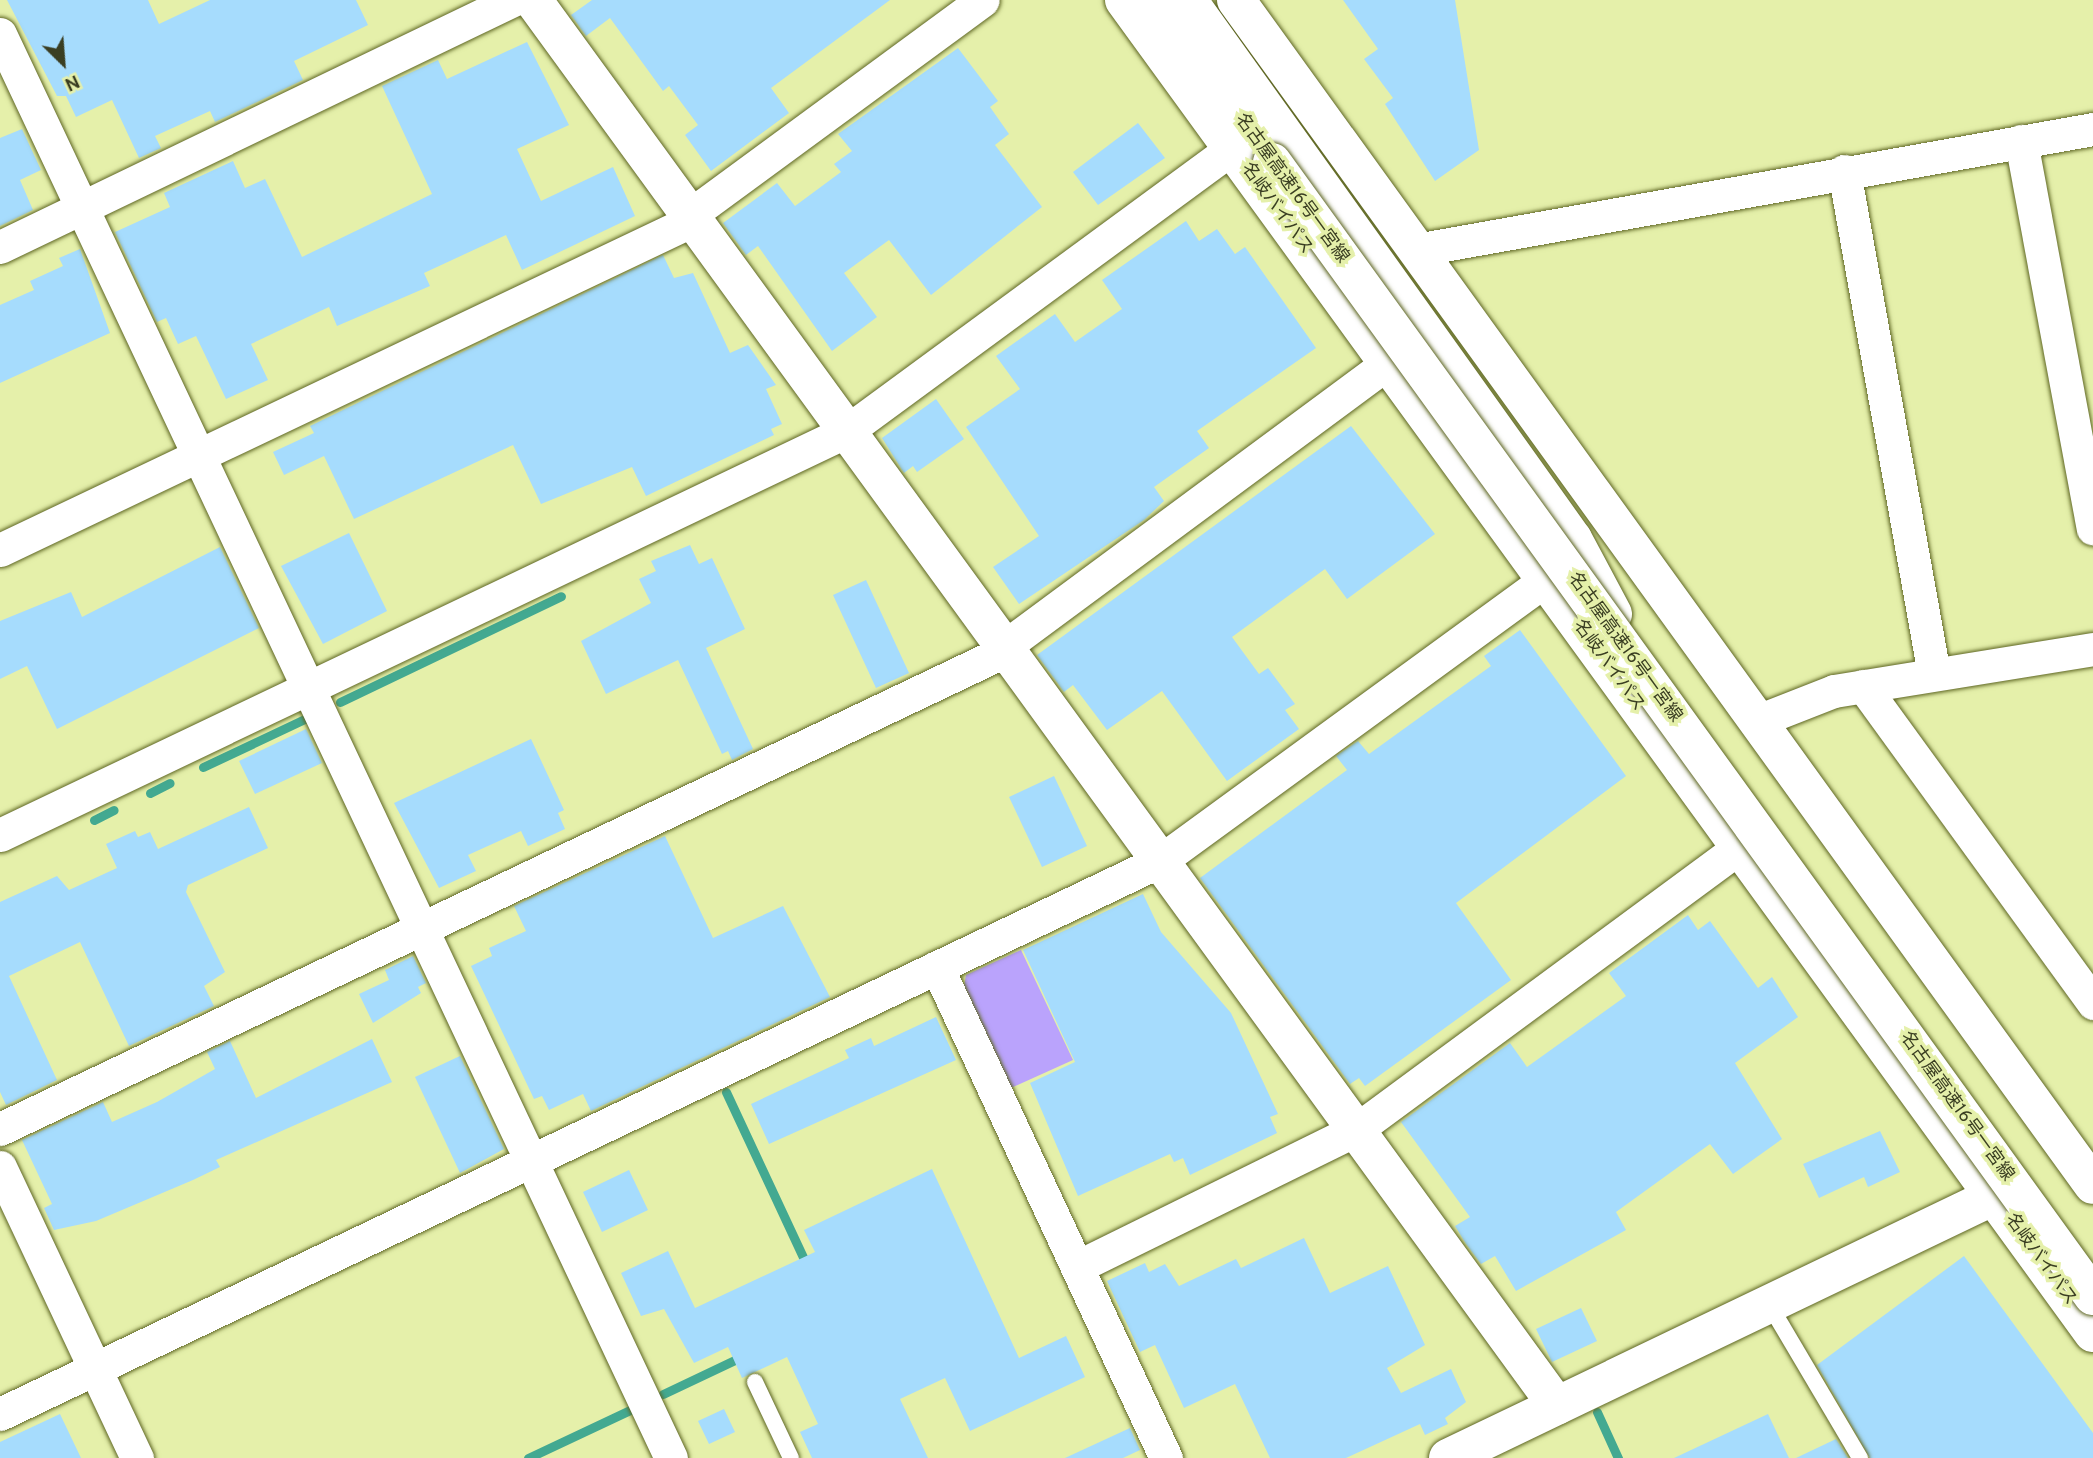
<!DOCTYPE html>
<html>
<head>
<meta charset="utf-8">
<style>
	body { margin:0 }
	#map { position:relative; width:2093px; height:1458px; overflow:hidden; background:#e5f0aa; font-family:Overpass,"Noto Sans JP",sans-serif }
	div>[style] { position:absolute }
	.green>* { inset:0; background:#baa3fc }
	.stream>* { height:9px; margin:-4.5px; padding:0 4.5px; transform-origin:4.5px; border-radius:4.5px; background:#43a991 }
	.building>* { inset:0; background:#a6dcfd }
	.roads { filter:drop-shadow(0 0 2px #5e6623) drop-shadow(0 0 2px #5e6623) }
	.service>* { height:16px; margin:-8px; padding:0 8px; transform-origin:8px; border-radius:8px; background:#fff }
	.minor>* { height:33px; margin:-16.5px; padding:0 16.5px; transform-origin:16.5px; border-radius:16.5px; background:#fff }
	.tertiary>* { height:38px; margin:-19px; padding:0 19px; transform-origin:19px; border-radius:19px; background:#fff }
	.trunk>* { height:38px; margin:-19px; padding:0 19px; transform-origin:19px; border-radius:19px; background:#fff }
	.motorway>* { height:38px; margin:-19px; padding:0 19px; transform-origin:19px; border-radius:19px; background:#fff }
	.bridges { filter:drop-shadow(0 0 2px #5e6623) drop-shadow(0 0 2px #5e6623) }
	.motorway-bridge>* { height:38px; margin:-19px; padding:0 19px; transform-origin:19px; border-radius:19px; background:#fff }
	span { translate:-50% -50%; white-space:nowrap; text-align:center; line-height:1.15; -webkit-text-stroke:7px #e5f0aa; paint-order:stroke }
	.street-label { font-size:18px; color:#3a3e22 }
	.north { position:absolute; left:28px; top:28px; width:70px; height:70px; -webkit-text-stroke:5px #e5f0aa; paint-order:stroke; rotate:155deg; font-size:19px; font-weight:700; line-height:28px; text-align:center; color:#3a3e22 }
	.north::after { content:''; display:block; margin:auto; width:24px; height:32px; background:#3a3e22; clip-path:polygon(50% 0,100% 100%,50% 72%,0 100%) }
</style>
</head>
<body>
<div id="map">
	<div class="green">
		<div style="clip-path:polygon(1021px 950px,1073px 1060px,1011px 1088px,964px 986px,966px 975px)"></div>
	</div>
	<div class="stream">
		<div style="left:340px;top:702px;width:245px;rotate:-25.6deg"></div>
		<div style="left:203px;top:767px;width:117px;rotate:-25.3deg"></div>
		<div style="left:150px;top:793px;width:22px;rotate:-27deg"></div>
		<div style="left:94px;top:820px;width:22px;rotate:-27deg"></div>
		<div style="left:726px;top:1092px;width:192px;rotate:65deg"></div>
		<div style="left:663px;top:1394px;width:89px;rotate:-25.4deg"></div>
		<div style="left:1597px;top:1412px;width:51px;rotate:65.5deg"></div>
		<div style="left:528px;top:1458px;width:113px;rotate:-25.2deg"></div>
	</div>
	<div class="building">
		<div style="clip-path:polygon(7px 0,148px 0,159px 24px,210px 0,356px 0,368px 25px,294px 61px,303px 80px,215px 122px,210px 111px,155px 136px,161px 148px,139px 158px,112px 100px,76px 117px,66px 96px,57px 96px)"></div>
		<div style="clip-path:polygon(592px 0,890px 0,771px 88px,789px 113px,711px 171px,685px 135px,698px 125px,669px 86px,663px 91px,610px 18px,586px 36px,571px 15px)"></div>
		<div style="clip-path:polygon(1343px 0,1455px 0,1479px 150px,1435px 181px,1385px 104px,1393px 98px,1364px 59px,1378px 49px)"></div>
		<div style="clip-path:polygon(527px 42px,569px 125px,517px 149px,541px 201px,613px 167px,635px 216px,522px 270px,506px 235px,424px 273px,430px 286px,337px 326px,329px 307px,251px 344px,268px 380px,226px 399px,196px 336px,178px 344px,166px 318px,157px 322px,115px 232px,170px 207px,164px 193px,233px 161px,245px 188px,265px 179px,302px 257px,432px 194px,382px 86px,438px 60px,447px 79px)"></div>
		<div style="clip-path:polygon(958px 48px,998px 101px,990px 107px,1009px 134px,995px 145px,1042px 207px,931px 295px,889px 240px,844px 273px,877px 317px,832px 351px,758px 246px,746px 255px,723px 223px,777px 183px,795px 206px,841px 172px,834px 164px,852px 151px,838px 134px)"></div>
		<div style="clip-path:polygon(1138px 123px,1165px 158px,1098px 205px,1073px 172px)"></div>
		<div style="clip-path:polygon(22px 129px,41px 170px,20px 180px,33px 210px,0 226px,0 138px)"></div>
		<div style="clip-path:polygon(1186px 221px,1199px 241px,1217px 229px,1235px 254px,1245px 247px,1316px 348px,1197px 431px,1209px 448px,1154px 487px,1164px 501px,1144px 520px,1019px 604px,993px 567px,1039px 536px,966px 427px,1020px 389px,996px 356px,1055px 314px,1075px 342px,1122px 309px,1102px 280px)"></div>
		<div style="clip-path:polygon(80px 249px,110px 333px,0 383px,0 305px,34px 290px,30px 281px,63px 266px,59px 258px)"></div>
		<div style="clip-path:polygon(663px 255px,674px 278px,693px 273px,730px 353px,748px 345px,776px 385px,766px 389px,782px 424px,771px 429px,774px 435px,646px 496px,632px 467px,541px 504px,513px 445px,354px 519px,324px 456px,284px 475px,273px 452px,314px 433px,310px 426px)"></div>
		<div style="clip-path:polygon(936px 399px,964px 439px,917px 472px,913px 466px,904px 473px,882px 438px)"></div>
		<div style="clip-path:polygon(1351px 426px,1435px 534px,1347px 599px,1325px 569px,1232px 637px,1259px 674px,1268px 668px,1295px 704px,1285px 710px,1299px 729px,1227px 781px,1162px 691px,1107px 730px,1073px 685px,1064px 692px,1037px 655px)"></div>
		<div style="clip-path:polygon(349px 533px,387px 611px,323px 644px,281px 566px)"></div>
		<div style="clip-path:polygon(690px 545px,699px 564px,712px 558px,745px 629px,706px 648px,753px 749px,732px 760px,728px 751px,722px 754px,678px 660px,606px 694px,581px 641px,651px 603px,639px 579px,656px 571px,651px 561px)"></div>
		<div style="clip-path:polygon(220px 547px,259px 628px,57px 729px,27px 666px,0 679px,0 621px,71px 592px,82px 617px)"></div>
		<div style="clip-path:polygon(866px 580px,909px 673px,876px 688px,833px 595px)"></div>
		<div style="clip-path:polygon(1520px 630px,1626px 776px,1456px 903px,1511px 980px,1365px 1086px,1359px 1078px,1350px 1084px,1200px 878px,1347px 770px,1336px 756px,1358px 741px,1369px 754px,1491px 666px,1484px 656px)"></div>
		<div style="clip-path:polygon(306px 729px,322px 763px,255px 794px,239px 761px)"></div>
		<div style="clip-path:polygon(531px 739px,564px 810px,558px 813px,565px 829px,528px 846px,521px 831px,468px 855px,476px 871px,439px 888px,394px 803px)"></div>
		<div style="clip-path:polygon(1054px 776px,1087px 846px,1042px 867px,1009px 797px)"></div>
		<div style="clip-path:polygon(249px 807px,268px 848px,188px 885px,186px 892px,225px 972px,204px 986px,214px 1006px,129px 1046px,80px 942px,34px 964px,9px 976px,57px 1080px,6px 1105px,0 1092px,0 902px,57px 876px,69px 890px,117px 868px,106px 844px,135px 831px,138px 837px,150px 832px,158px 849px)"></div>
		<div style="clip-path:polygon(665px 836px,713px 938px,783px 906px,830px 997px,591px 1111px,583px 1094px,549px 1110px,542px 1096px,534px 1099px,471px 966px,492px 956px,489px 948px,526px 931px,514px 906px)"></div>
		<div style="clip-path:polygon(1143px 894px,1161px 932px,1231px 1013px,1278px 1114px,1270px 1117px,1277px 1133px,1190px 1175px,1183px 1158px,1174px 1162px,1170px 1154px,1078px 1196px,1030px 1083px,1075px 1062px,1023px 950px)"></div>
		<div style="clip-path:polygon(1688px 915px,1698px 930px,1710px 921px,1758px 988px,1772px 977px,1798px 1017px,1735px 1063px,1782px 1139px,1733px 1174px,1710px 1144px,1616px 1212px,1626px 1230px,1516px 1291px,1495px 1256px,1481px 1264px,1466px 1244px,1455px 1226px,1470px 1217px,1401px 1122px,1510px 1043px,1527px 1067px,1626px 996px,1609px 973px)"></div>
		<div style="clip-path:polygon(413px 956px,426px 983px,418px 987px,421px 993px,373px 1023px,359px 994px,389px 980px,385px 970px)"></div>
		<div style="clip-path:polygon(936px 1017px,956px 1060px,769px 1144px,751px 1104px,849px 1058px,845px 1050px,871px 1038px,874px 1046px)"></div>
		<div style="clip-path:polygon(372px 1039px,392px 1082px,216px 1160px,220px 1167px,193px 1180px,96px 1221px,54px 1230px,44px 1208px,52px 1204px,22px 1140px,103px 1102px,112px 1122px,157px 1102px,215px 1069px,207px 1052px,230px 1041px,256px 1098px)"></div>
		<div style="clip-path:polygon(460px 1056px,504px 1149px,460px 1173px,415px 1077px)"></div>
		<div style="clip-path:polygon(1880px 1131px,1900px 1172px,1868px 1187px,1864px 1177px,1819px 1198px,1803px 1164px)"></div>
		<div style="clip-path:polygon(932px 1169px,1019px 1358px,1066px 1336px,1085px 1377px,970px 1431px,945px 1378px,900px 1399px,928px 1458px,812px 1458px,800px 1432px,818px 1424px,787px 1357px,742px 1378px,728px 1347px,694px 1363px,664px 1309px,641px 1316px,621px 1273px,668px 1251px,695px 1308px,815px 1252px,804px 1230px)"></div>
		<div style="clip-path:polygon(629px 1170px,648px 1210px,602px 1232px,583px 1192px)"></div>
		<div style="clip-path:polygon(1304px 1238px,1330px 1293px,1388px 1266px,1425px 1345px,1387px 1368px,1401px 1393px,1451px 1369px,1466px 1402px,1445px 1418px,1448px 1424px,1425px 1435px,1420px 1424px,1346px 1458px,1270px 1458px,1235px 1384px,1184px 1408px,1155px 1345px,1140px 1352px,1107px 1281px,1145px 1263px,1149px 1272px,1165px 1264px,1179px 1286px,1236px 1259px,1241px 1268px)"></div>
		<div style="clip-path:polygon(1964px 1256px,2093px 1433px,2093px 1458px,1870px 1458px,1817px 1365px)"></div>
		<div style="clip-path:polygon(1581px 1308px,1597px 1341px,1552px 1362px,1536px 1329px)"></div>
		<div style="clip-path:polygon(724px 1409px,735px 1432px,709px 1444px,698px 1421px)"></div>
		<div style="clip-path:polygon(60px 1414px,81px 1458px,0 1458px,0 1442px)"></div>
		<div style="clip-path:polygon(1768px 1414px,1789px 1458px,1674px 1458px)"></div>
		<div style="clip-path:polygon(1130px 1428px,1140px 1450px,1123px 1458px,1065px 1458px)"></div>
		<div style="clip-path:polygon(1836px 1439px,1848px 1458px,1796px 1458px)"></div>
	</div>
	<div class="roads">
		<div class="service">
			<div style="left:1769px;top:1304px;width:179px;rotate:59.4deg"></div>
			<div style="left:755px;top:1382px;width:84px;rotate:64.7deg"></div>
		</div>
		<div class="minor">
			<div style="left:0;top:34px;width:1574px;rotate:64.77deg"></div>
			<div style="left:2021px;top:141px;width:394px;rotate:79.5deg"></div>
			<div style="left:1844px;top:171px;width:511px;rotate:79.86deg"></div>
			<div style="left:690px;top:215px;width:363px;rotate:-36.3deg"></div>
			<div style="left:0;top:247px;width:569px;rotate:-25.71deg"></div>
			<div style="left:1427px;top:248px;width:677px;rotate:-10.13deg"></div>
			<div style="left:0;top:550px;width:768px;rotate:-25.46deg"></div>
			<div style="left:1004px;top:647px;width:478px;rotate:-36.5deg"></div>
			<div style="left:1863px;top:686px;width:392px;rotate:54deg"></div>
			<div style="left:1765px;top:718px;width:74px;rotate:-21.4deg"></div>
			<div style="left:1834px;top:691px;width:262px;rotate:-9.2deg"></div>
			<div style="left:0;top:835px;width:938px;rotate:-25.5deg"></div>
			<div style="left:847px;top:431px;width:478px;rotate:-36.3deg"></div>
			<div style="left:937px;top:967px;width:542px;rotate:65deg"></div>
			<div style="left:0;top:1129px;width:1115px;rotate:-25.44deg"></div>
			<div style="left:0;top:1167px;width:322px;rotate:64.8deg"></div>
			<div style="left:1077px;top:1267px;width:311px;rotate:-26.2deg"></div>
			<div style="left:1356px;top:1130px;width:477px;rotate:-36.4deg"></div>
			<div style="left:0;top:1414px;width:1285px;rotate:-25.49deg"></div>
			<div style="left:1160px;top:861px;width:477px;rotate:-36.1deg"></div>
		</div>
		<div class="tertiary">
			<div style="left:533px;top:0;width:1739px;rotate:53.93deg"></div>
			<div style="left:1448px;top:1458px;width:606px;rotate:-25.63deg"></div>
		</div>
		<div class="trunk">
			<div style="left:1124px;top:0;width:1648px;rotate:53.99deg"></div>
		</div>
		<div class="motorway">
			<div style="left:1155px;top:0;width:166px;rotate:54.3deg"></div>
			<div style="left:1188px;top:0;width:662px;rotate:54.46deg"></div>
			<div style="left:1573px;top:539px;width:85px;rotate:61.9deg"></div>
			<div style="left:1236px;top:0;width:1462px;rotate:54.13deg"></div>
			<div style="left:1654px;top:703px;width:72px;rotate:66.3deg"></div>
		</div>
	</div>
	<div class="bridges">
		<div class="motorway-bridge">
			<div style="left:1272px;top:162px;width:1400px;rotate:54.1deg"></div>
		</div>
	</div>
	<div class="street-label">
		<span style="left:1291px;top:189px;rotate:54deg">名古屋高速16号一宮線</span>
		<span style="left:1276px;top:209px;rotate:54deg">名岐バイパス</span>
		<span style="left:1624px;top:648px;rotate:54deg">名古屋高速16号一宮線</span>
		<span style="left:1608px;top:666px;rotate:54deg">名岐バイパス</span>
		<span style="left:1956px;top:1107px;rotate:54deg">名古屋高速16号一宮線</span>
		<span style="left:2040px;top:1260px;rotate:54deg">名岐バイパス</span>
	</div>
	<div class="north">N</div>
</div>
</body>
</html>
